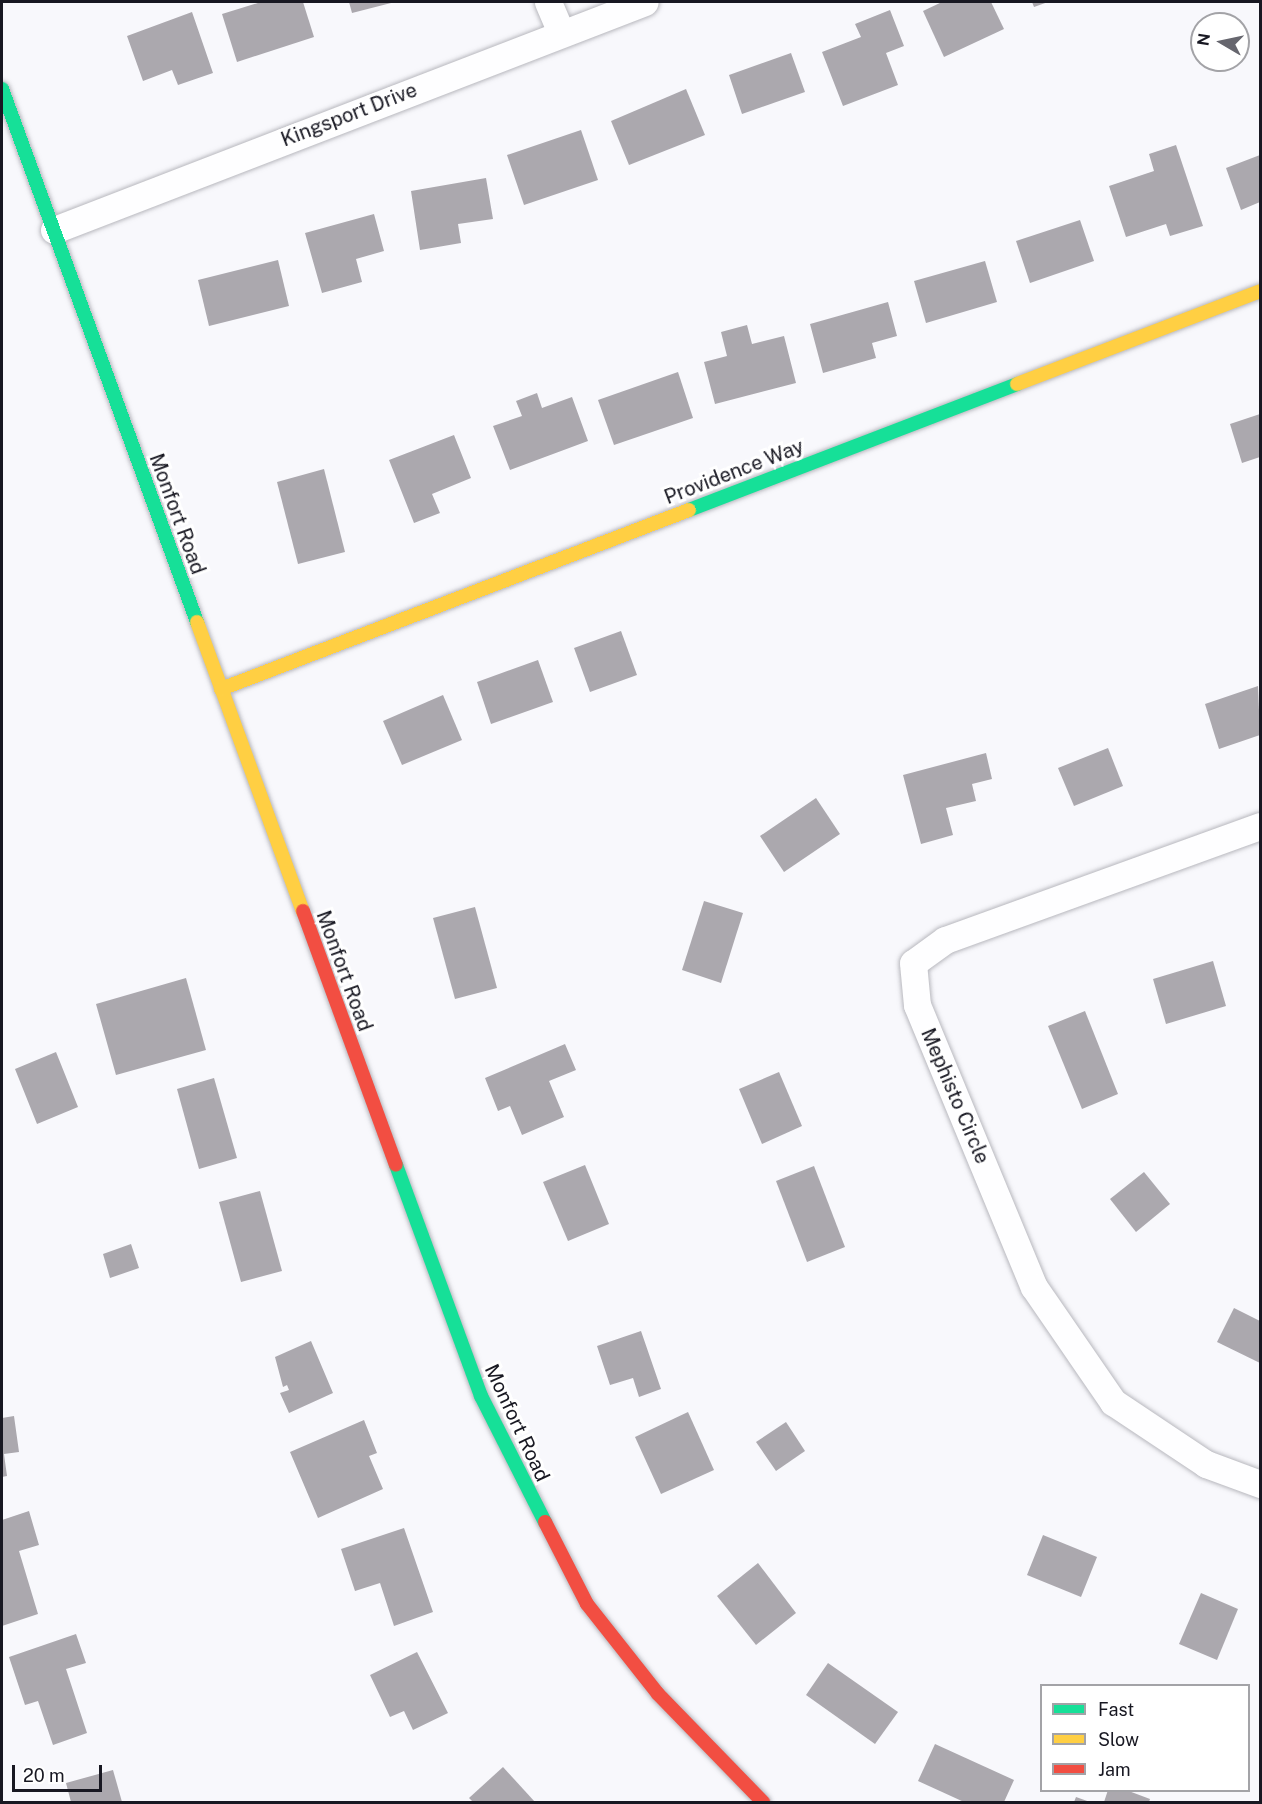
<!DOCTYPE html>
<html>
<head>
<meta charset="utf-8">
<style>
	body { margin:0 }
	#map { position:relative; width:1262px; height:1804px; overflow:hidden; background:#f8f8fc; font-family:"Public Sans",sans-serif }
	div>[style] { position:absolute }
	.building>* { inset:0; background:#aba8ae }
	.roads { filter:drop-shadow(0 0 2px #b8b8be) drop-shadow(0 0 2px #b8b8be) }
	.street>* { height:27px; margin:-13.5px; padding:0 13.5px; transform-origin:13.5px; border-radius:13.5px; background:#fefeff }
	.fast>* { height:14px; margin:-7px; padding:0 7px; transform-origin:7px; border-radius:7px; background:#16e098 }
	.slow>* { height:14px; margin:-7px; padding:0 7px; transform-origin:7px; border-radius:7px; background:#ffcf43 }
	.jam>* { height:14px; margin:-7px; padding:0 7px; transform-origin:7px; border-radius:7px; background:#f24e42 }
	span { translate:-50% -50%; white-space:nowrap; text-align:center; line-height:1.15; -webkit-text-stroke:6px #fff; paint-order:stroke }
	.street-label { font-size:20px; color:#181822 }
	.frame { position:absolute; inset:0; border:3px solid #181822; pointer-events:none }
	.legend { position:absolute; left:1040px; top:1684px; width:210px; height:108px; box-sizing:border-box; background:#fff; border:2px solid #a3a3a7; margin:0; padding:8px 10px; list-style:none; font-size:18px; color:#181822 }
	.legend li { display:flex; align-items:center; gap:12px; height:30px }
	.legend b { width:30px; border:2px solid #a3a3a7 }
	.north { position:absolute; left:1190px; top:12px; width:60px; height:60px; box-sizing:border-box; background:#fff; border:2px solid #a3a3a7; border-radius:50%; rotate:279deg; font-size:16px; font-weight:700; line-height:24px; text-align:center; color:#181822 }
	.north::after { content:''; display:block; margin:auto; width:21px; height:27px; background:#66666e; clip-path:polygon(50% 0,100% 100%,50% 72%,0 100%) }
	.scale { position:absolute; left:12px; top:1765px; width:90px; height:27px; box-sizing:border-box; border:3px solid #181822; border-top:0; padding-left:8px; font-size:18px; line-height:21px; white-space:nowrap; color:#181822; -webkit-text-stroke:4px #fff; paint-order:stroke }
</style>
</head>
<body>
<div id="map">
	<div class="building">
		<div style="clip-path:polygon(261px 2px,303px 2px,314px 37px,237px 62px,222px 14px)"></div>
		<div style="clip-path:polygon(349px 2px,395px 2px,352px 13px)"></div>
		<div style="clip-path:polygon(942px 2px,991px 2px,1004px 29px,944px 57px,923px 11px)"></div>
		<div style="clip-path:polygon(1032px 2px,1048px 2px,1034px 7px)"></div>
		<div style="clip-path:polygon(890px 10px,904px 46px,886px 53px,898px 85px,843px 106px,822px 52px,861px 37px,855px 24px)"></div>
		<div style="clip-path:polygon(192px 12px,213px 73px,178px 85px,172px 70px,143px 81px,127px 36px)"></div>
		<div style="clip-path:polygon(791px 53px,805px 92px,742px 114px,729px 75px)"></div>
		<div style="clip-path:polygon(686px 89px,705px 135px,629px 165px,611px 121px)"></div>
		<div style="clip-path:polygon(581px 130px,598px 180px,524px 205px,507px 155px)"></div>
		<div style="clip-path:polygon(1176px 145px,1203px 226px,1170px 236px,1166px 224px,1126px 237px,1109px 186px,1154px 171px,1149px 154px)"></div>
		<div style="clip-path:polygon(1260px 155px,1260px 202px,1241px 210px,1226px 168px)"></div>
		<div style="clip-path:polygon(486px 178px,493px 219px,458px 224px,461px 243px,420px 250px,411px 191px)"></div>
		<div style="clip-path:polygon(374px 214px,384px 251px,356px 259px,362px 282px,322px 293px,305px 233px)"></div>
		<div style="clip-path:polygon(1080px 220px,1094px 261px,1030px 283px,1016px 241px)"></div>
		<div style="clip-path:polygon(278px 260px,289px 306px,209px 326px,198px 280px)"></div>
		<div style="clip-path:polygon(985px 261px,997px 302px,926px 323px,914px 281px)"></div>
		<div style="clip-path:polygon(888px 302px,897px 336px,872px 343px,876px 358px,823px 373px,810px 324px)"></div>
		<div style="clip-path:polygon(747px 325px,752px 344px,784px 336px,796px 383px,715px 404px,704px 362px,727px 356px,721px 332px)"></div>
		<div style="clip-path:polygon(678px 372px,693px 418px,614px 445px,598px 400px)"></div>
		<div style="clip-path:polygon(537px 393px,542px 408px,572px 397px,588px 441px,510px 470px,493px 426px,522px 416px,516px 401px)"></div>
		<div style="clip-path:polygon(1260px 414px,1260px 457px,1242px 463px,1230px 424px)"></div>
		<div style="clip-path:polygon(454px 435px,471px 478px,432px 494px,440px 513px,414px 523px,389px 460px)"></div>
		<div style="clip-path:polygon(324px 469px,345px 552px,298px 564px,277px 482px)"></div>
		<div style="clip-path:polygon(621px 631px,637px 675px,590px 692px,574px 648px)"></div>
		<div style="clip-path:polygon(538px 660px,553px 702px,491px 724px,477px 682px)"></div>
		<div style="clip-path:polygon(1258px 686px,1260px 735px,1219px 749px,1205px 704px)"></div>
		<div style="clip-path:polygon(443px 695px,462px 740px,402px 765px,383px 721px)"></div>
		<div style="clip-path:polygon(1108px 748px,1123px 786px,1074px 806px,1058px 768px)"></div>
		<div style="clip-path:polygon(986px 753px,992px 779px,972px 784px,976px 801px,946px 808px,953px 835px,921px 844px,903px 775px)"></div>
		<div style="clip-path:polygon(816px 798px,840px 834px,784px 872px,760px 836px)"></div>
		<div style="clip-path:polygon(704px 901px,743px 913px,721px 983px,682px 970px)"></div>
		<div style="clip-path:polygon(475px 907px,497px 988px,455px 999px,433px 918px)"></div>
		<div style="clip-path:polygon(1213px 961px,1226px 1006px,1166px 1024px,1153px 979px)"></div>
		<div style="clip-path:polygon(186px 978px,206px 1050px,116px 1075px,96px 1004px)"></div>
		<div style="clip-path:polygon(1085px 1011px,1118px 1094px,1082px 1109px,1048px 1026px)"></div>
		<div style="clip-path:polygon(565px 1044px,576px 1070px,549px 1081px,564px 1117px,522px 1135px,510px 1106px,498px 1111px,485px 1078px)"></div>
		<div style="clip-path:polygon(56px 1052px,78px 1107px,37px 1124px,15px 1069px)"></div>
		<div style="clip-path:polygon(779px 1072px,802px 1126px,762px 1144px,739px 1089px)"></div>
		<div style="clip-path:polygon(214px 1078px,237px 1158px,199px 1169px,177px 1089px)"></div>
		<div style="clip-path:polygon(585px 1165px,609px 1224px,568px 1241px,543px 1182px)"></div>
		<div style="clip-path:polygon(814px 1166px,845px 1247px,807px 1262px,776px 1181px)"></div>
		<div style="clip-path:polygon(1144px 1172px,1170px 1204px,1136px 1232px,1110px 1199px)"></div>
		<div style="clip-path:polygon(260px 1191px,282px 1271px,241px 1282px,219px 1202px)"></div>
		<div style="clip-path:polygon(131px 1244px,139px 1268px,110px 1278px,103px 1254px)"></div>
		<div style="clip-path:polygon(1234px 1308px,1260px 1321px,1260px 1363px,1217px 1342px)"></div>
		<div style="clip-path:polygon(641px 1331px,661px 1389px,639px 1397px,633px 1378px,610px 1385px,597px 1346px)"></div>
		<div style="clip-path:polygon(311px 1341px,333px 1393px,289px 1413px,280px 1393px,289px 1390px,287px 1385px,283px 1387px,275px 1357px)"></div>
		<div style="clip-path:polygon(688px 1412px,714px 1470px,661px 1494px,635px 1437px)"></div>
		<div style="clip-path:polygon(14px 1416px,19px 1452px,4px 1454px,7px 1476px,2px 1477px,2px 1418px)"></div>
		<div style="clip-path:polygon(364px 1420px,377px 1453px,369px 1456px,383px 1489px,318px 1518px,290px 1452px)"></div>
		<div style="clip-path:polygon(786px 1422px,805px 1451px,776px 1471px,756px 1442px)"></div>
		<div style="clip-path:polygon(29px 1511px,39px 1545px,19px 1551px,38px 1614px,2px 1626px,2px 1520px)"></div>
		<div style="clip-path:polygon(404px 1528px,433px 1612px,394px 1626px,380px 1583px,355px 1591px,341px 1549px)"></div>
		<div style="clip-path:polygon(1043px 1535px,1097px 1557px,1081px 1597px,1027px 1575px)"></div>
		<div style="clip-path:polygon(758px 1563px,796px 1613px,756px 1645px,717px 1596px)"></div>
		<div style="clip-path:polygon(1201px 1593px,1238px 1609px,1217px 1660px,1179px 1644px)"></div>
		<div style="clip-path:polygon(76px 1634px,86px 1663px,66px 1669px,87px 1733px,53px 1745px,38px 1701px,25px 1705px,9px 1657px)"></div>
		<div style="clip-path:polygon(417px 1652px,448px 1713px,413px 1730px,404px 1711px,390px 1717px,370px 1675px)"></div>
		<div style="clip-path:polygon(828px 1663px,898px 1712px,875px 1744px,806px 1695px)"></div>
		<div style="clip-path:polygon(935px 1744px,1014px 1780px,1004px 1802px,964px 1802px,918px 1781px)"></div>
		<div style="clip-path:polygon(503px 1767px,535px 1802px,473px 1802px,469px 1798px)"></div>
		<div style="clip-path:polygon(113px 1770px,122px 1802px,71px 1802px,66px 1783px)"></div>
		<div style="clip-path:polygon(1108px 1790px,1126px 1790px,1150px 1799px,1149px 1802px,1104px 1802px)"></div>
		<div style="clip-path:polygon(1076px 1797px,1090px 1802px,1074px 1802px)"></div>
	</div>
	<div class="roads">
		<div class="street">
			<div style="left:548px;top:2px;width:34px;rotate:67deg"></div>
			<div style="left:54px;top:230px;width:633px;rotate:-21.1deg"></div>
			<div style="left:1260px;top:826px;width:335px;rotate:160.1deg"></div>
			<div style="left:945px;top:940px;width:39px;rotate:144deg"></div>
			<div style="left:913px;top:963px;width:42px;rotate:84.6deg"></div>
			<div style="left:917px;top:1005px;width:305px;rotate:67.5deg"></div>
			<div style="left:1034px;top:1287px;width:140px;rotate:55.5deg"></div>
			<div style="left:1113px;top:1402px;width:112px;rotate:33.7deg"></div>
			<div style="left:1206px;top:1464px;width:58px;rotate:20.3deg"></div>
		</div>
		<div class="fast">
			<div style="left:2px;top:89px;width:568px;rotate:69.9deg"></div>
			<div style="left:689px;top:510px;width:351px;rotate:-21deg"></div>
			<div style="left:396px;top:1165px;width:246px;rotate:69.8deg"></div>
			<div style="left:481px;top:1396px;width:141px;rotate:63.1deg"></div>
		</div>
		<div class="slow">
			<div style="left:1017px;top:384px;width:260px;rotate:-20.9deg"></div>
			<div style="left:197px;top:622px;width:308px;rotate:69.9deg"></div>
			<div style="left:221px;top:689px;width:501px;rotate:-20.93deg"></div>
		</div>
		<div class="jam">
			<div style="left:303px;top:911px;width:270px;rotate:69.9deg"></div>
			<div style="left:545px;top:1522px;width:92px;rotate:62.9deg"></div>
			<div style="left:587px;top:1604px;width:115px;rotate:51.7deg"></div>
			<div style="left:658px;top:1694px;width:151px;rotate:45.8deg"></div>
		</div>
	</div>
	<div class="street-label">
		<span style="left:349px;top:115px;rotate:-21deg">Kingsport Drive</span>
		<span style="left:734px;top:472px;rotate:-21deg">Providence Way</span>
		<span style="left:177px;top:514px;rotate:70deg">Monfort Road</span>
		<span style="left:344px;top:971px;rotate:70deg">Monfort Road</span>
		<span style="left:955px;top:1096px;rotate:67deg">Mephisto Circle</span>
		<span style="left:517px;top:1423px;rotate:65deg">Monfort Road</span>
	</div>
	<div class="frame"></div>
	<ul class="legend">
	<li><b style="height:8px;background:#16e098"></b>Fast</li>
	<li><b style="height:8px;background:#ffcf43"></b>Slow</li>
	<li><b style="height:8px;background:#f24e42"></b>Jam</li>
	</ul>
	<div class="north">N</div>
	<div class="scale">20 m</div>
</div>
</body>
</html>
